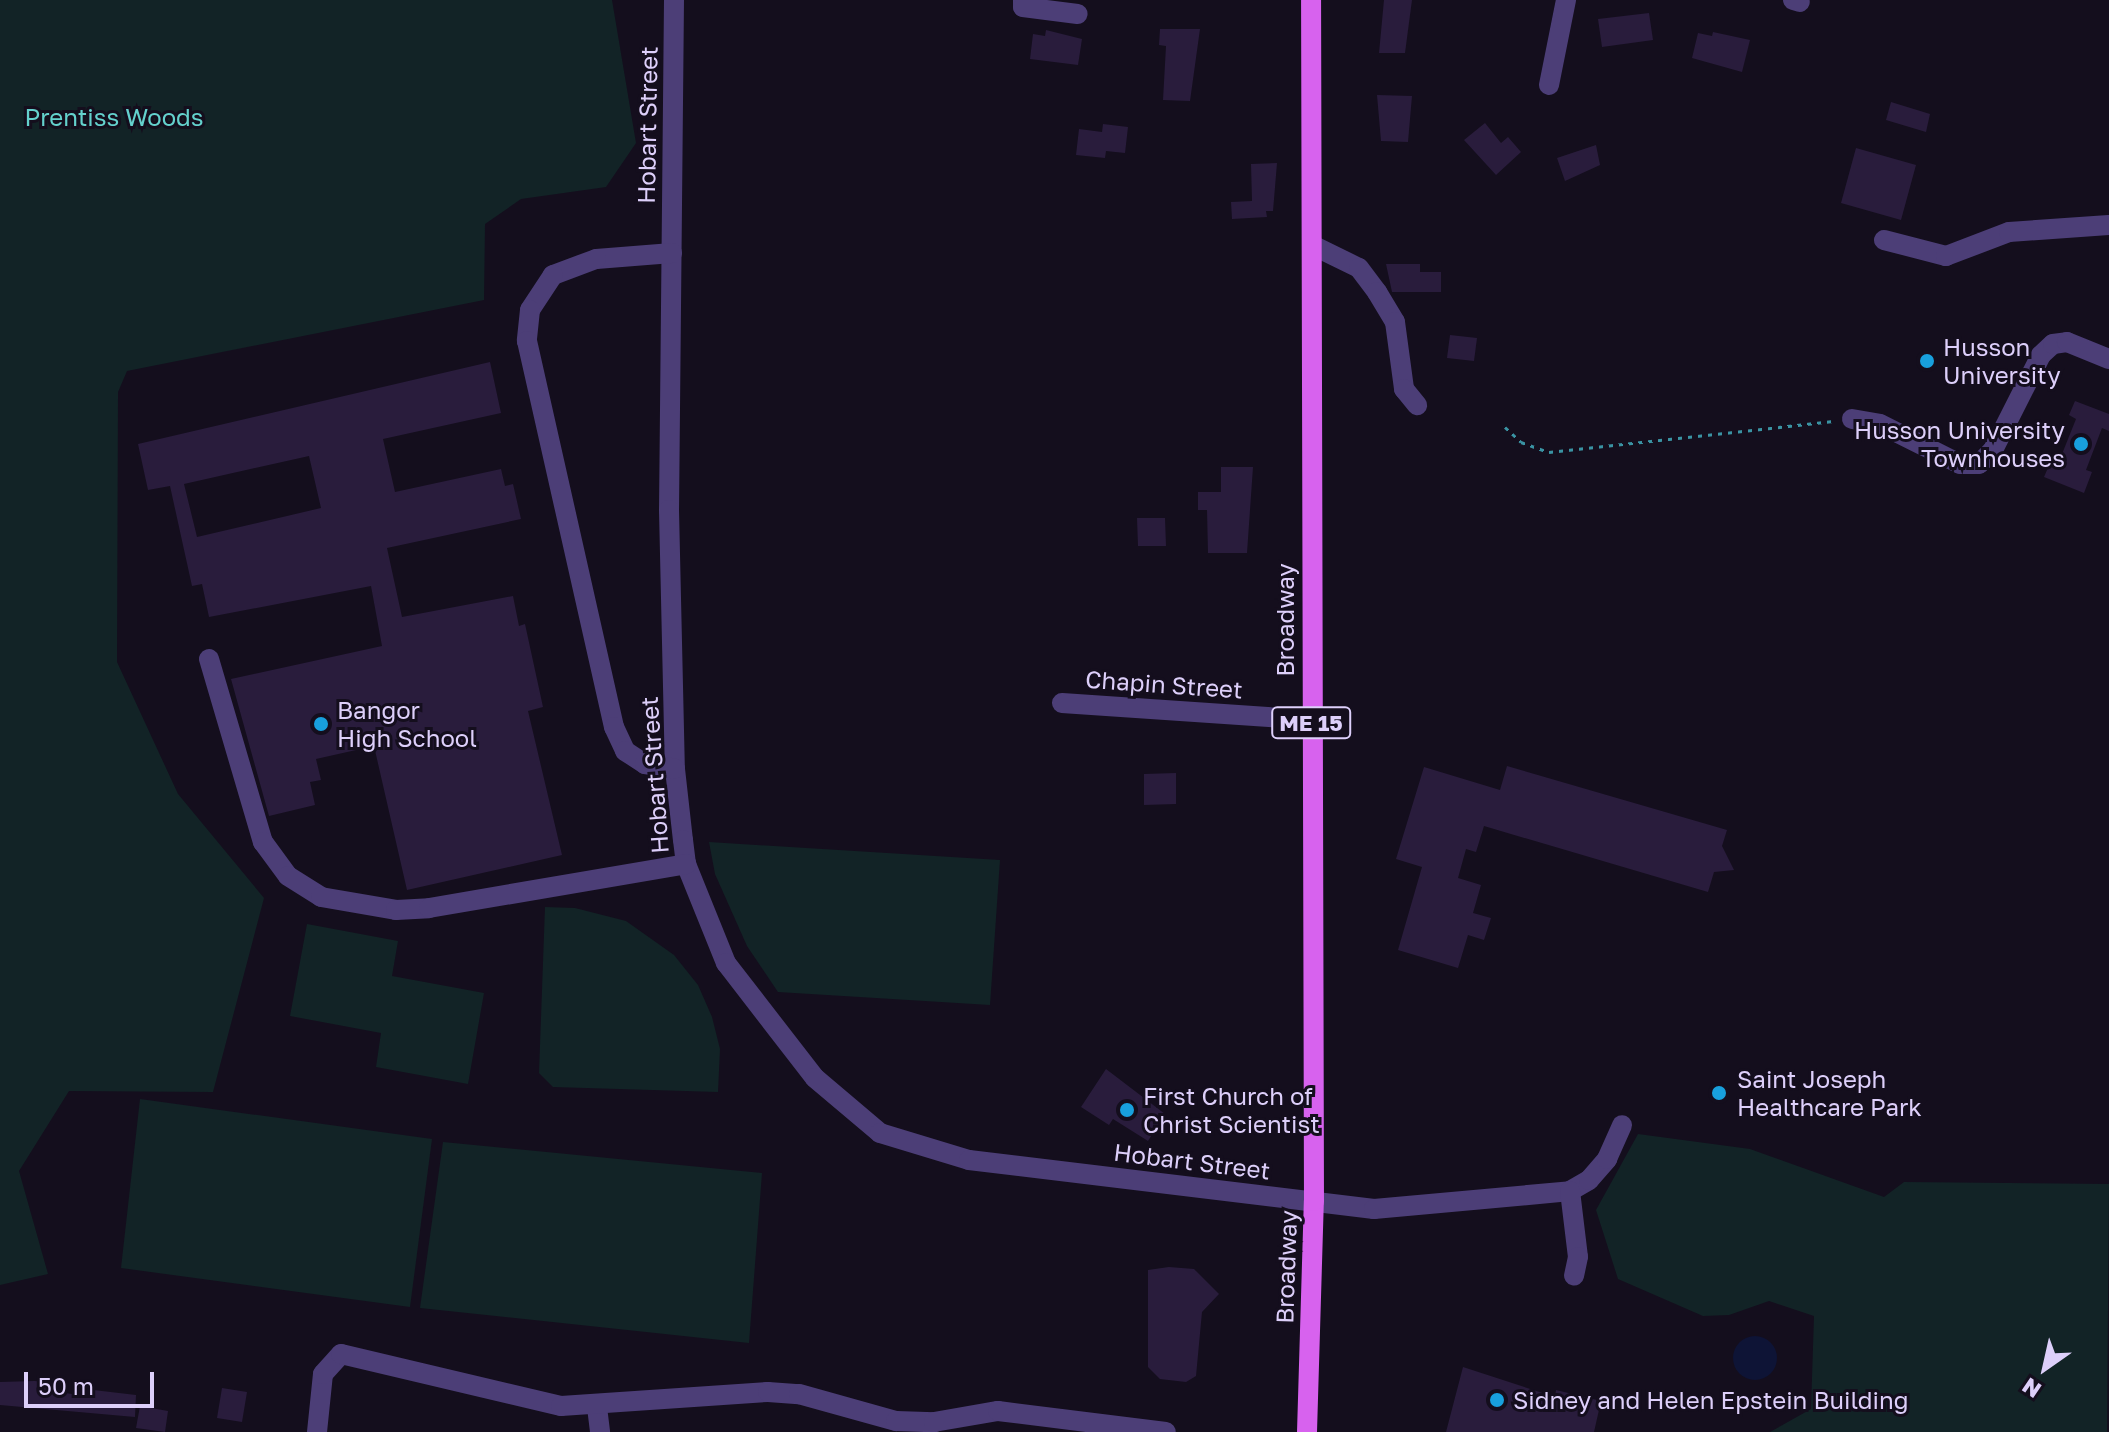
<!DOCTYPE html>
<html>
<head>
<meta charset="utf-8">
<style>
	body { margin:0 }
	#map { position:relative; width:2109px; height:1432px; overflow:hidden; background:#140e1d; font-family:"Golos Text",sans-serif }
	div>[style] { position:absolute }
	.green>* { inset:0; background:#122326 }
	.water>* { inset:0; background:#0e1436 }
	.round { border-radius:50% }
	.building>* { inset:0; background:#291c3c }
	.path>* { height:3px; margin-top:-1.5px; transform-origin:0; background:repeating-linear-gradient(90deg,#3a93a3 0 4px,transparent 0 10px) }
	.minor>* { height:20px; margin:-10px; padding:0 10px; transform-origin:10px; border-radius:10px; background:#4c3e77 }
	.major>* { height:20px; margin:-10px; padding:0 10px; transform-origin:10px; border-radius:10px; background:#d762ee }
	.dots>* { width:22px; height:22px; translate:-50% -50%; box-sizing:border-box; border:4px solid #140e1d; border-radius:50% }
	span { translate:-50% -50%; white-space:nowrap; text-align:center; line-height:1.15; -webkit-text-stroke:6px #140e1d; paint-order:stroke }
	.shield-label span { padding:2px 6px; background:#140e1d; border:2px solid; border-radius:6px; -webkit-text-stroke-width:0 }
	.shield-label { font-size:22px; color:#ddcffa; font-weight:700 }
	.park-label { font-size:24px; color:#64d1cd }
	.street-label { font-size:24px; color:#ddcffa }
	.poi-label { font-size:24px; color:#ddcffa }
	.left { translate:0 -50%; text-align:left }
	.right { translate:-100% -50%; text-align:right }
	.north { position:absolute; left:2005px; top:1328px; width:80px; height:80px; -webkit-text-stroke:6px #140e1d; paint-order:stroke; rotate:214deg; font-size:22px; font-weight:700; line-height:32px; text-align:center; color:#ddcffa }
	.north::after { content:''; display:block; margin:auto; width:28px; height:36px; background:#ddcffa; clip-path:polygon(50% 0,100% 100%,50% 72%,0 100%) }
	.scale { position:absolute; left:24px; top:1372px; width:130px; height:36px; box-sizing:border-box; border:4px solid #ddcffa; border-top:0; padding-left:10px; font-size:24px; line-height:28px; white-space:nowrap; color:#ddcffa; -webkit-text-stroke:6px #140e1d; paint-order:stroke }
</style>
</head>
<body>
<div id="map">
	<div class="green">
		<div style="clip-path:polygon(0 0,612px 0,636px 143px,606px 187px,521px 199px,485px 224px,484px 300px,127px 371px,118px 392px,117px 662px,178px 794px,264px 898px,213px 1092px,69px 1091px,19px 1171px,48px 1274px,0 1285px)"></div>
		<div style="clip-path:polygon(709px 842px,1000px 860px,990px 1005px,778px 992px,747px 946px,715px 874px)"></div>
		<div style="clip-path:polygon(545px 907px,575px 908px,626px 921px,674px 955px,698px 985px,712px 1017px,720px 1049px,718px 1092px,553px 1087px,539px 1073px)"></div>
		<div style="clip-path:polygon(307px 924px,398px 941px,392px 976px,484px 993px,468px 1084px,376px 1067px,381px 1033px,290px 1016px)"></div>
		<div style="clip-path:polygon(140px 1099px,432px 1139px,410px 1307px,121px 1268px)"></div>
		<div style="clip-path:polygon(1638px 1134px,1750px 1149px,1884px 1197px,1904px 1182px,2109px 1184px,2107px 1432px,1770px 1432px,1811px 1409px,1814px 1316px,1769px 1301px,1729px 1315px,1703px 1316px,1618px 1279px,1596px 1210px)"></div>
		<div style="clip-path:polygon(443px 1142px,762px 1173px,749px 1343px,420px 1308px)"></div>
	</div>
	<div class="water">
		<div class="round" style="left:1733px;top:1336px;width:44px;height:44px"></div>
	</div>
	<div class="building">
		<div style="clip-path:polygon(1384px 0,1412px 0,1405px 53px,1379px 53px)"></div>
		<div style="clip-path:polygon(1649px 13px,1653px 40px,1602px 47px,1598px 19px)"></div>
		<div style="clip-path:polygon(1160px 29px,1200px 29px,1190px 101px,1163px 100px,1166px 46px,1159px 45px)"></div>
		<div style="clip-path:polygon(1046px 30px,1082px 39px,1078px 65px,1030px 59px,1033px 34px,1045px 36px)"></div>
		<div style="clip-path:polygon(1713px 32px,1750px 40px,1742px 72px,1692px 58px,1698px 33px,1712px 36px)"></div>
		<div style="clip-path:polygon(1377px 95px,1412px 96px,1408px 142px,1381px 141px)"></div>
		<div style="clip-path:polygon(1891px 102px,1930px 114px,1926px 132px,1886px 120px)"></div>
		<div style="clip-path:polygon(1485px 123px,1501px 143px,1508px 137px,1521px 152px,1496px 175px,1464px 140px)"></div>
		<div style="clip-path:polygon(1103px 124px,1128px 127px,1125px 153px,1106px 151px,1105px 158px,1076px 155px,1079px 129px,1102px 132px)"></div>
		<div style="clip-path:polygon(1596px 145px,1600px 165px,1565px 181px,1557px 158px)"></div>
		<div style="clip-path:polygon(1856px 148px,1916px 165px,1901px 220px,1841px 203px)"></div>
		<div style="clip-path:polygon(1277px 163px,1273px 211px,1266px 211px,1267px 217px,1232px 219px,1231px 202px,1252px 201px,1251px 164px)"></div>
		<div style="clip-path:polygon(1386px 264px,1420px 264px,1420px 272px,1441px 272px,1441px 292px,1392px 292px)"></div>
		<div style="clip-path:polygon(1450px 335px,1477px 338px,1474px 361px,1447px 358px)"></div>
		<div style="clip-path:polygon(evenodd,490px 362px,501px 413px,383px 439px,395px 492px,501px 469px,505px 486px,513px 484px,521px 519px,387px 548px,402px 617px,513px 596px,519px 626px,525px 624px,543px 707px,528px 711px,562px 855px,407px 890px,374px 746px,316px 759px,321px 780px,310px 782px,315px 805px,269px 816px,231px 679px,382px 646px,371px 586px,209px 617px,202px 584px,192px 586px,170px 486px,148px 490px,138px 444px,490px 362px,309px 456px,321px 508px,197px 537px,184px 484px,309px 456px)"></div>
		<div style="clip-path:polygon(2075px 401px,2109px 414px,2109px 431px,2102px 428px,2086px 470px,2092px 472px,2084px 493px,2044px 477px,2053px 456px,2060px 459px,2076px 419px,2069px 415px)"></div>
		<div style="clip-path:polygon(1221px 467px,1253px 467px,1247px 553px,1208px 553px,1207px 510px,1198px 510px,1198px 492px,1221px 492px)"></div>
		<div style="clip-path:polygon(1137px 518px,1165px 518px,1166px 546px,1138px 546px)"></div>
		<div style="clip-path:polygon(1507px 766px,1727px 830px,1722px 846px,1734px 870px,1714px 872px,1708px 892px,1484px 826px,1476px 852px,1466px 849px,1458px 878px,1481px 885px,1473px 913px,1491px 918px,1484px 940px,1468px 935px,1458px 968px,1398px 950px,1422px 867px,1396px 859px,1424px 767px,1500px 790px)"></div>
		<div style="clip-path:polygon(1176px 773px,1176px 804px,1144px 805px,1144px 774px)"></div>
		<div style="clip-path:polygon(1106px 1069px,1165px 1114px,1148px 1141px,1113px 1119px,1109px 1125px,1081px 1107px)"></div>
		<div style="clip-path:polygon(1169px 1267px,1194px 1269px,1219px 1294px,1202px 1312px,1196px 1376px,1186px 1382px,1160px 1379px,1148px 1367px,1148px 1270px)"></div>
		<div style="clip-path:polygon(1463px 1367px,1555px 1397px,1556px 1390px,1601px 1401px,1594px 1432px,1446px 1432px)"></div>
		<div style="clip-path:polygon(34px 1381px,52px 1382px,52px 1391px,85px 1396px,85px 1389px,136px 1395px,135px 1417px,0 1405px,0 1382px)"></div>
		<div style="clip-path:polygon(222px 1388px,247px 1392px,242px 1422px,217px 1418px)"></div>
		<div style="clip-path:polygon(140px 1406px,168px 1411px,165px 1432px,136px 1428px)"></div>
	</div>
	<div class="path">
		<div style="left:1505px;top:427px;width:22px;rotate:43deg"></div>
		<div style="left:1521px;top:442px;width:30px;rotate:20deg"></div>
		<div style="left:1549px;top:452px;width:286px;rotate:-6.2deg"></div>
	</div>
	<div class="minor">
		<div style="left:674px;top:0;width:510px;rotate:90.56deg"></div>
		<div style="left:669px;top:510px;width:259px;rotate:88.7deg"></div>
		<div style="left:675px;top:769px;width:71px;rotate:83.6deg"></div>
		<div style="left:683px;top:840px;width:24px;rotate:83deg"></div>
		<div style="left:686px;top:864px;width:107px;rotate:68deg"></div>
		<div style="left:726px;top:963px;width:145px;rotate:52.3deg"></div>
		<div style="left:815px;top:1078px;width:85px;rotate:40.2deg"></div>
		<div style="left:880px;top:1133px;width:93px;rotate:16.9deg"></div>
		<div style="left:969px;top:1160px;width:408px;rotate:6.9deg"></div>
		<div style="left:1374px;top:1209px;width:197px;rotate:-5.2deg"></div>
		<div style="left:1570px;top:1191px;width:22px;rotate:-30deg"></div>
		<div style="left:1589px;top:1180px;width:28px;rotate:-49deg"></div>
		<div style="left:1607px;top:1159px;width:37px;rotate:-66deg"></div>
		<div style="left:1023px;top:0;width:7px;rotate:90deg"></div>
		<div style="left:1023px;top:7px;width:55px;rotate:7.3deg"></div>
		<div style="left:1793px;top:0;width:7px;rotate:16deg"></div>
		<div style="left:1549px;top:85px;width:87px;rotate:-78.7deg"></div>
		<div style="left:1884px;top:240px;width:64px;rotate:14.5deg"></div>
		<div style="left:1946px;top:256px;width:67px;rotate:-20.9deg"></div>
		<div style="left:2009px;top:232px;width:100px;rotate:-4deg"></div>
		<div style="left:1312px;top:245px;width:52px;rotate:26.1deg"></div>
		<div style="left:1359px;top:268px;width:30px;rotate:53deg"></div>
		<div style="left:1377px;top:292px;width:35px;rotate:59deg"></div>
		<div style="left:1395px;top:322px;width:68px;rotate:82.3deg"></div>
		<div style="left:1404px;top:389px;width:21px;rotate:51deg"></div>
		<div style="left:672px;top:253px;width:76px;rotate:175.5deg"></div>
		<div style="left:596px;top:259px;width:46px;rotate:159.6deg"></div>
		<div style="left:553px;top:275px;width:42px;rotate:123.3deg"></div>
		<div style="left:530px;top:310px;width:31px;rotate:96deg"></div>
		<div style="left:527px;top:341px;width:396px;rotate:77.3deg"></div>
		<div style="left:614px;top:727px;width:26px;rotate:65deg"></div>
		<div style="left:625px;top:751px;width:24px;rotate:33deg"></div>
		<div style="left:645px;top:764px;width:30px;rotate:9deg"></div>
		<div style="left:1852px;top:419px;width:28px;rotate:10deg"></div>
		<div style="left:1880px;top:424px;width:89px;rotate:26.6deg"></div>
		<div style="left:1960px;top:464px;width:19px"></div>
		<div style="left:1979px;top:464px;width:20px;rotate:-45deg"></div>
		<div style="left:1993px;top:450px;width:106px;rotate:-63.2deg"></div>
		<div style="left:2041px;top:355px;width:16px;rotate:-43deg"></div>
		<div style="left:2053px;top:344px;width:14px;rotate:-8deg"></div>
		<div style="left:2067px;top:342px;width:45px;rotate:22deg"></div>
		<div style="left:209px;top:659px;width:191px;rotate:73.6deg"></div>
		<div style="left:263px;top:842px;width:42px;rotate:53.7deg"></div>
		<div style="left:288px;top:876px;width:39px;rotate:32deg"></div>
		<div style="left:321px;top:897px;width:76px;rotate:9.8deg"></div>
		<div style="left:396px;top:910px;width:33px;rotate:-3deg"></div>
		<div style="left:429px;top:908px;width:261px;rotate:-9.7deg"></div>
		<div style="left:1062px;top:703px;width:250px;rotate:3.9deg"></div>
		<div style="left:1570px;top:1191px;width:66px;rotate:83.1deg"></div>
		<div style="left:1578px;top:1257px;width:19px;rotate:102deg"></div>
		<div style="left:597px;top:1407px;width:25px;rotate:83deg"></div>
		<div style="left:317px;top:1432px;width:58px;rotate:-84.1deg"></div>
		<div style="left:323px;top:1374px;width:27px;rotate:-48deg"></div>
		<div style="left:341px;top:1354px;width:226px;rotate:13.3deg"></div>
		<div style="left:561px;top:1406px;width:207px;rotate:-3.9deg"></div>
		<div style="left:768px;top:1392px;width:31px;rotate:4deg"></div>
		<div style="left:799px;top:1394px;width:101px;rotate:15.6deg"></div>
		<div style="left:896px;top:1421px;width:38px;rotate:2deg"></div>
		<div style="left:934px;top:1422px;width:65px;rotate:-9.8deg"></div>
		<div style="left:998px;top:1411px;width:169px;rotate:7.1deg"></div>
	</div>
	<div class="major">
		<div style="left:1307px;top:1432px;width:231px;rotate:-88.3deg"></div>
		<div style="left:1314px;top:1201px;width:1201px;rotate:-90.14deg"></div>
	</div>
	<div class="dots">
		<div style="left:1927px;top:361px;background:#18a0dd"></div>
		<div style="left:2081px;top:444px;background:#18a0dd"></div>
		<div style="left:321px;top:724px;background:#18a0dd"></div>
		<div style="left:1719px;top:1093px;background:#18a0dd"></div>
		<div style="left:1127px;top:1110px;background:#18a0dd"></div>
		<div style="left:1497px;top:1400px;background:#18a0dd"></div>
	</div>
	<div class="shield-label">
		<span style="left:1311px;top:723px">ME 15</span>
	</div>
	<div class="park-label">
		<span style="left:114px;top:117px">Prentiss Woods</span>
	</div>
	<div class="street-label">
		<span style="left:647px;top:125px;rotate:-89deg">Hobart Street</span>
		<span style="left:1285px;top:620px;rotate:-90deg">Broadway</span>
		<span style="left:1164px;top:684px;rotate:4deg">Chapin Street</span>
		<span style="left:654px;top:775px;rotate:-94deg">Hobart Street</span>
		<span style="left:1192px;top:1161px;rotate:7deg">Hobart Street</span>
		<span style="left:1286px;top:1267px;rotate:-88deg">Broadway</span>
	</div>
	<div class="poi-label">
		<span class="left" style="left:1943px;top:361px">Husson<br>University</span>
		<span class="right" style="left:2065px;top:444px">Husson University<br>Townhouses</span>
		<span class="left" style="left:337px;top:724px">Bangor<br>High School</span>
		<span class="left" style="left:1737px;top:1093px">Saint Joseph<br>Healthcare Park</span>
		<span class="left" style="left:1143px;top:1110px">First Church of<br>Christ Scientist</span>
		<span class="left" style="left:1513px;top:1400px">Sidney and Helen Epstein Building</span>
	</div>
	<div class="north">N</div>
	<div class="scale">50 m</div>
</div>
</body>
</html>
